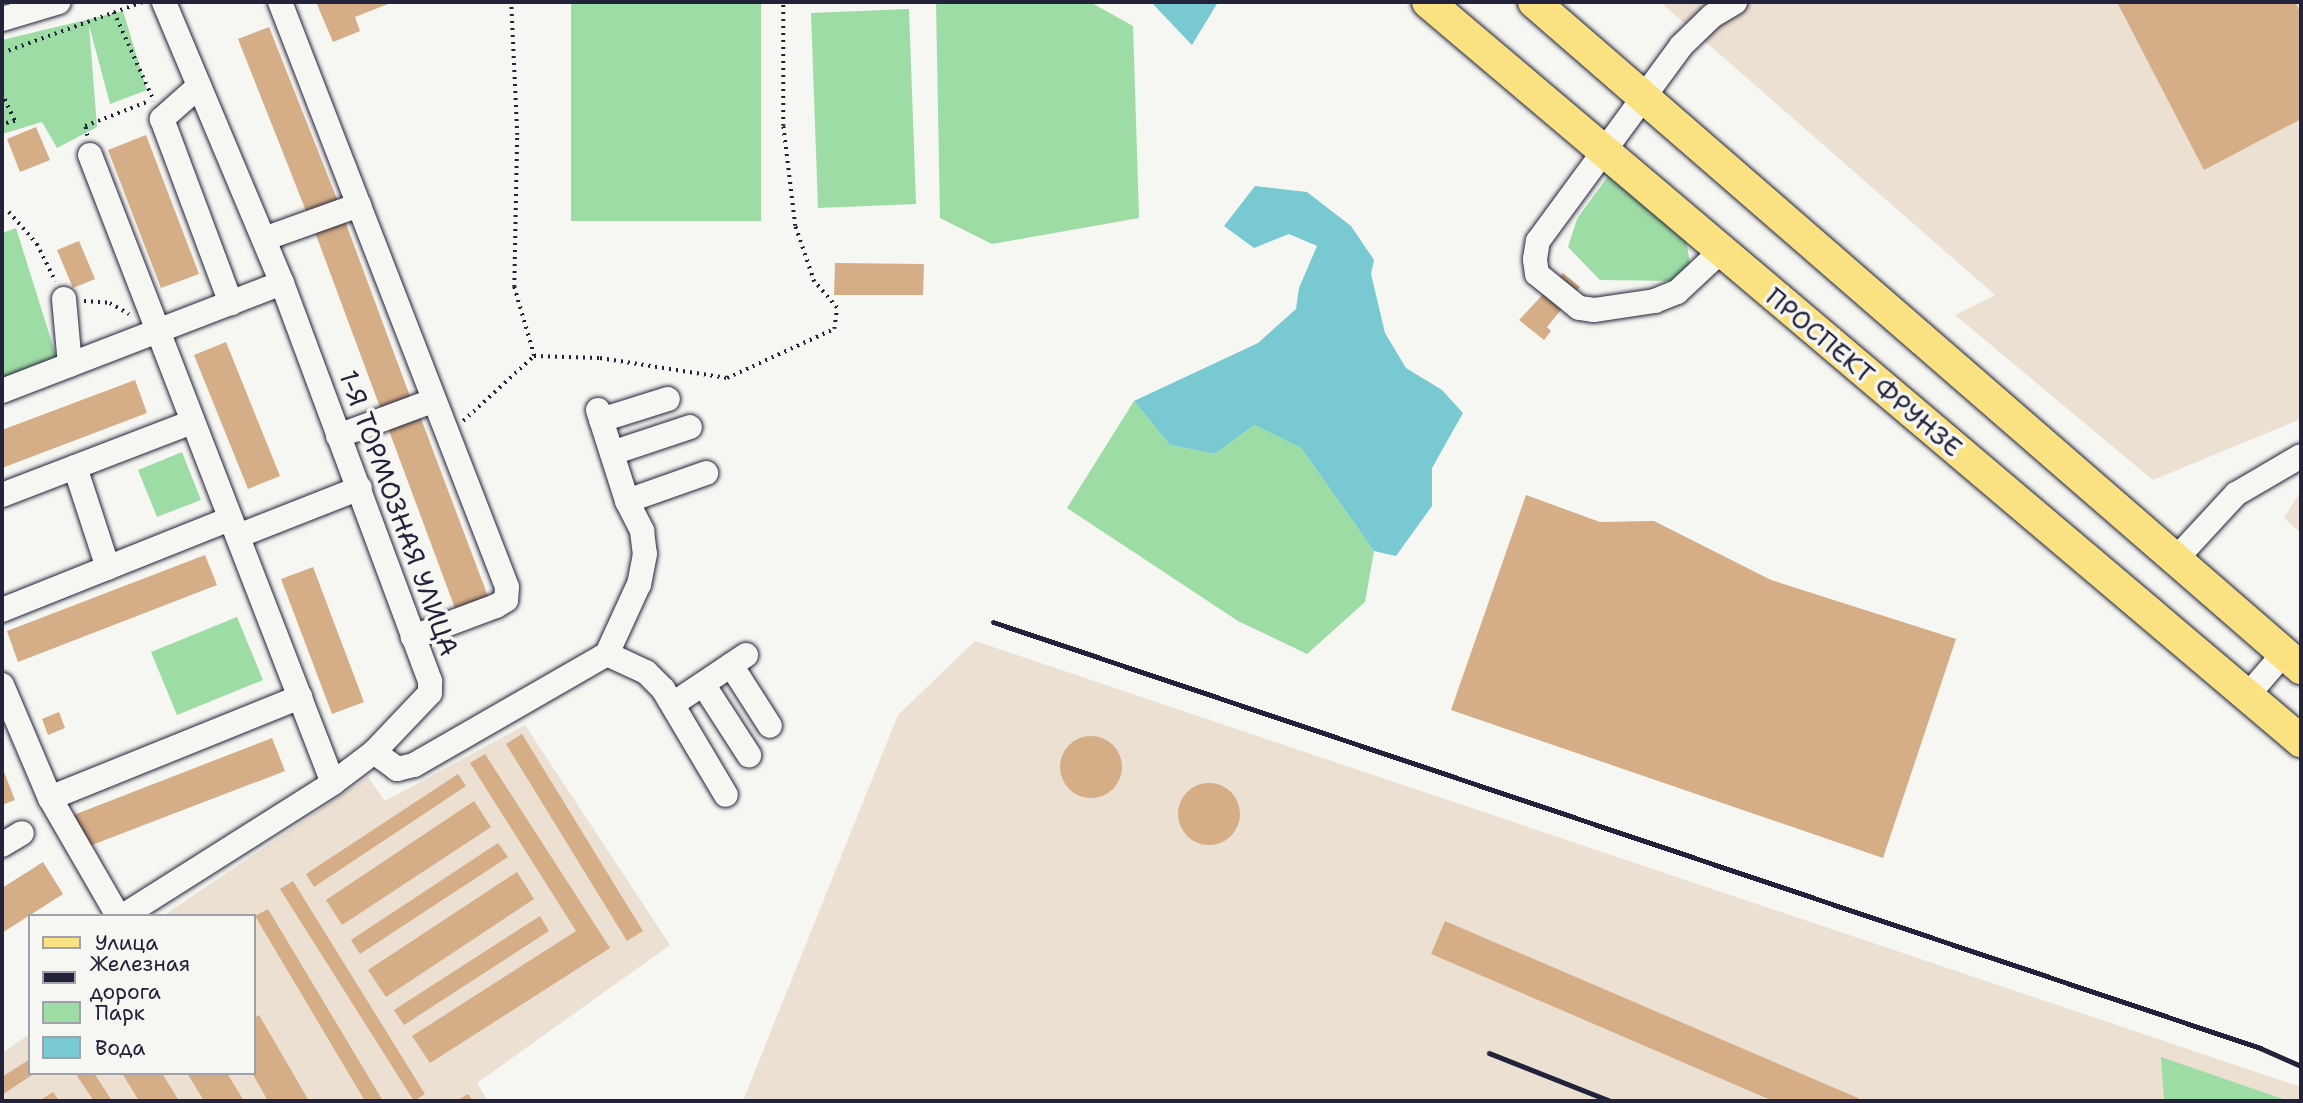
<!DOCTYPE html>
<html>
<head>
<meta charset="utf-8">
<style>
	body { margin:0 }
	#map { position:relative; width:2303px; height:1103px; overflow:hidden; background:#f6f6f2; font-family:"Shantell Sans",sans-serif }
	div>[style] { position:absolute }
	.built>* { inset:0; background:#ece0d2 }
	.green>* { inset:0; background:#9edca5 }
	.water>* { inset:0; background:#78c9d1 }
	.building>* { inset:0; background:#d5ad86 }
	.round { border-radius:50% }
	.path>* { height:3.5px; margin-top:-1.75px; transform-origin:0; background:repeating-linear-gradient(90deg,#22223b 0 2px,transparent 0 7px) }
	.roads { filter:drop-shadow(0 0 2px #22223b) drop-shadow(0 0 2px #22223b) }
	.minor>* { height:24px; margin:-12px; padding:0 12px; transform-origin:12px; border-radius:12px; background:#f6f6f2 }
	.major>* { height:32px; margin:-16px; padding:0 16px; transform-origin:16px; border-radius:16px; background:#fae181 }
	.rail>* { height:5px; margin:-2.5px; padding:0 2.5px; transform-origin:2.5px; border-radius:2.5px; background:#22223b }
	span { translate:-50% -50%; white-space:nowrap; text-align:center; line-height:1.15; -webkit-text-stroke:7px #f6f6f2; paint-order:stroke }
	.street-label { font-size:26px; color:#22223b }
	.frame { position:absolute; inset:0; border:4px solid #22223b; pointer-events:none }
	.legend { position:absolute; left:28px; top:914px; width:228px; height:161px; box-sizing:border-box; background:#f6f6f2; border:2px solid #a1a1a9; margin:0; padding:9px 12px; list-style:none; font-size:21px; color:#22223b }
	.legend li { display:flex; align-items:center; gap:14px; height:35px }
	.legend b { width:35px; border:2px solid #a1a1a9 }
</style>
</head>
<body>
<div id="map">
	<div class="built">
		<div style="clip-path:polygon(1660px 2px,2301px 2px,2301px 419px,2153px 480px,1955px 315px,1995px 295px)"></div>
		<div style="clip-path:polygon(2301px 491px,2301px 533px,2284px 518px)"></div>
		<div style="clip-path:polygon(975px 641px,2301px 1087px,2301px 1101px,743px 1101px,898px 715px)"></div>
		<div style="clip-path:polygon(525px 725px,670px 945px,477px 1083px,488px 1101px,2px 1101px,2px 1053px,30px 1034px,30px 1073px,254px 1073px,254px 916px,163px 916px,368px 777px,385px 801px)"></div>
	</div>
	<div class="green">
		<div style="clip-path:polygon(571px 2px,761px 2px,761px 221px,571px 221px)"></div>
		<div style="clip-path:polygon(936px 2px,1090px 2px,1133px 26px,1139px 218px,992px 244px,940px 218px)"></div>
		<div style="clip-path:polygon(909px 9px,916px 204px,818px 208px,811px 13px)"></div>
		<div style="clip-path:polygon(123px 11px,147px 90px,110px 104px,89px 25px,97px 127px,57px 148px,42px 122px,2px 134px,2px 40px)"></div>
		<div style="clip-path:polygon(1608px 176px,1686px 239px,1690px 263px,1677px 281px,1600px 280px,1568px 247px,1577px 219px)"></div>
		<div style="clip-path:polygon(16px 228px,58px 362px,2px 380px,2px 233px)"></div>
		<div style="clip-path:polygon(1134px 401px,1170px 445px,1215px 454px,1254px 425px,1301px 448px,1374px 551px,1365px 602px,1307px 654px,1238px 621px,1067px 508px)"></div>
		<div style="clip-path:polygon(182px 452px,201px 500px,157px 517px,138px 470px)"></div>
		<div style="clip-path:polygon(237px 617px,263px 680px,177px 715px,151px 652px)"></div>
		<div style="clip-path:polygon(2161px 1057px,2289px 1101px,2164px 1101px)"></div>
	</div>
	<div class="water">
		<div style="clip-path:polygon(1151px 2px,1218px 2px,1192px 45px)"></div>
		<div style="clip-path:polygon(1255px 186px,1307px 192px,1351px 226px,1374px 260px,1371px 274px,1385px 333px,1406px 368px,1442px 390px,1463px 413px,1432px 468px,1432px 506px,1396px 556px,1374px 551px,1301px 448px,1254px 425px,1215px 454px,1170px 445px,1134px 401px,1258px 343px,1296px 309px,1299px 288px,1317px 246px,1289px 234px,1254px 248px,1224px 226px)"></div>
	</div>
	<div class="building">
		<div style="clip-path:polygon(316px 2px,393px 2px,355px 17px,360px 31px,333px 42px)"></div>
		<div style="clip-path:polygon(2117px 2px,2295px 2px,2301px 13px,2301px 119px,2204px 170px)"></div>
		<div style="clip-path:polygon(269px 27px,339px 204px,308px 216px,238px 39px)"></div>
		<div style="clip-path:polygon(36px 127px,50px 160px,20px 172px,7px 139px)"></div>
		<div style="clip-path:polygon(146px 135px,199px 274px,161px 288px,108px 150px)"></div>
		<div style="clip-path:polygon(345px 221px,411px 399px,381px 410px,315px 232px)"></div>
		<div style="clip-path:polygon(79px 241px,95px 279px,73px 288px,57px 250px)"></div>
		<div style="clip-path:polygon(835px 263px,924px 264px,923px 295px,834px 295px)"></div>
		<div style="clip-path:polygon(1563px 273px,1580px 287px,1547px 327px,1551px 331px,1544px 340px,1519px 320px)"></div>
		<div style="clip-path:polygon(226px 342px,280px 476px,248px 489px,194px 355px)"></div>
		<div style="clip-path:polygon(135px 380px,147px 413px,2px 468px,2px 430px)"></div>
		<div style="clip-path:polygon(420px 416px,489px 599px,456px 611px,388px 428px)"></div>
		<div style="clip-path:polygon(1526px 495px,1600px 522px,1654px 521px,1771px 580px,1956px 639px,1883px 858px,1451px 710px)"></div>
		<div style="clip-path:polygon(205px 555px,217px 585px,18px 662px,7px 631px)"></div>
		<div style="clip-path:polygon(313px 567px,364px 702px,332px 714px,281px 579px)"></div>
		<div style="clip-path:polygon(59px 712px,65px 728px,48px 735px,42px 719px)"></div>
		<div style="clip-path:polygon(522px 734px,643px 931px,627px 941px,506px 744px)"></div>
		<div class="round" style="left:1060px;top:736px;width:62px;height:62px"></div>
		<div style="clip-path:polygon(272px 738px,285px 771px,84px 848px,71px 816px)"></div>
		<div style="clip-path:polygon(485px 754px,610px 948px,430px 1063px,412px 1036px,576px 931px,470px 763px)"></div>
		<div style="clip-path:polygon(2px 767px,15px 800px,2px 805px)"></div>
		<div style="clip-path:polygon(458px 774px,466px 786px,314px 887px,306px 874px)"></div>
		<div class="round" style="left:1178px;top:783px;width:62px;height:62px"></div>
		<div style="clip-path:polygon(474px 801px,491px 827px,342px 925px,326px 900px)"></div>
		<div style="clip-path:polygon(498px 843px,508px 857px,360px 954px,351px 940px)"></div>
		<div style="clip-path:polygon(43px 862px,63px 894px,2px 933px,2px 888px)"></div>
		<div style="clip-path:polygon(517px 872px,534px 899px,386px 997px,368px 970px)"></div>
		<div style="clip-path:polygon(293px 881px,425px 1094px,414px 1101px,280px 889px)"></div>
		<div style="clip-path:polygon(268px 909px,383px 1101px,365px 1101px,255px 916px)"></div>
		<div style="clip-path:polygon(540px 916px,549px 931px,404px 1025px,394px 1010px)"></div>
		<div style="clip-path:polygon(1445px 921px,1865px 1101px,1773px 1101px,1431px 954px)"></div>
		<div style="clip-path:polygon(259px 1015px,309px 1101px,268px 1101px,252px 1073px,254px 1018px)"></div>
		<div style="clip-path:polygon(30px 1059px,30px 1073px,35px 1073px,2px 1095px,2px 1077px)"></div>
		<div style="clip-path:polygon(75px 1073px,94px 1073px,112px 1101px,94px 1101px)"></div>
		<div style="clip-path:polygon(122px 1073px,162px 1073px,179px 1101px,139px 1101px)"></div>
		<div style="clip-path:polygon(187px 1073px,227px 1073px,244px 1101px,204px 1101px)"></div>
		<div style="clip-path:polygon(53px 1092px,59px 1101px,39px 1101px)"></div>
		<div style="clip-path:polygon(468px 1094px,473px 1101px,456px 1101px)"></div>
	</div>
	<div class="path">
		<div style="left:114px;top:12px;width:98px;rotate:65.8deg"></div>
		<div style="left:2px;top:53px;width:150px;rotate:-19.9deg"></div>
		<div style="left:2px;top:93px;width:31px;rotate:65deg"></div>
		<div style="left:15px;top:121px;width:14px;rotate:163deg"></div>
		<div style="left:87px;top:136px;width:10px;rotate:-101deg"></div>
		<div style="left:85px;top:126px;width:66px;rotate:-21.2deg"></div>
		<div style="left:2px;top:211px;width:7px;rotate:8deg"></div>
		<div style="left:9px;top:212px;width:43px;rotate:48.8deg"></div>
		<div style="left:37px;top:244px;width:42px;rotate:63.4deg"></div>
		<div style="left:84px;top:301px;width:26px;rotate:4deg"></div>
		<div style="left:110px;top:303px;width:22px;rotate:30deg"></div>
		<div style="left:534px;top:356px;width:66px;rotate:1.7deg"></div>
		<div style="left:600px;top:358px;width:129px;rotate:8.9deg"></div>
		<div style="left:727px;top:378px;width:118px;rotate:-24.6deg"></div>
		<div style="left:834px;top:329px;width:21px;rotate:-82deg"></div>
		<div style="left:837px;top:308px;width:35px;rotate:-131deg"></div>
		<div style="left:814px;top:282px;width:59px;rotate:-108.7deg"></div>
		<div style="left:795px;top:226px;width:101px;rotate:-96.8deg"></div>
		<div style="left:783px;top:126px;width:124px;rotate:-90deg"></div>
		<div style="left:463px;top:421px;width:96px;rotate:-42.5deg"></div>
		<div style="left:534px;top:356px;width:72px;rotate:-106.2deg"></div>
		<div style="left:514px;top:287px;width:152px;rotate:-88.9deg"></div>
		<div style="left:517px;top:135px;width:133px;rotate:-92.6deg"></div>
	</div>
	<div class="roads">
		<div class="minor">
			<div style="left:280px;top:2px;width:627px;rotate:68.79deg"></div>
			<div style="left:507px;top:587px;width:13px;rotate:94deg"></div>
			<div style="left:506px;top:600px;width:12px;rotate:149deg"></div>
			<div style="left:496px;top:606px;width:89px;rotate:159.5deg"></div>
			<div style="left:2px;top:19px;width:59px;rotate:-16.6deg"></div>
			<div style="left:199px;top:86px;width:50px;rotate:138.3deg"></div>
			<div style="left:162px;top:119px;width:197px;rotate:69.5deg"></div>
			<div style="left:90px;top:155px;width:673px;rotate:68.85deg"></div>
			<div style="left:264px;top:239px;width:101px;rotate:-19.7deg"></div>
			<div style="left:1721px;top:251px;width:60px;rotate:137deg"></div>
			<div style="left:1677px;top:292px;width:24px;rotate:158deg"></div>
			<div style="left:1655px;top:301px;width:62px;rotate:171.6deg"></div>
			<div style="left:1594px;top:310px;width:15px;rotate:-172deg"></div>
			<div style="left:1579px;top:308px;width:54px;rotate:-141deg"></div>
			<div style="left:1537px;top:274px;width:15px;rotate:-98deg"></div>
			<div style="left:1535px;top:259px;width:18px;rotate:-81deg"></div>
			<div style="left:1538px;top:241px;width:242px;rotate:-53.7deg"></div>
			<div style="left:1681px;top:46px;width:43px;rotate:-44.1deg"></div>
			<div style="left:1712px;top:16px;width:27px;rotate:-31deg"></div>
			<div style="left:64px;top:299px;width:66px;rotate:84.8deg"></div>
			<div style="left:2px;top:391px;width:300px;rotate:-21.1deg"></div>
			<div style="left:598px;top:410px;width:96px;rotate:72.3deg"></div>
			<div style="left:627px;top:501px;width:34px;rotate:63deg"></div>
			<div style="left:642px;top:531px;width:23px;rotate:83deg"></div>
			<div style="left:645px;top:554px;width:31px;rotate:101deg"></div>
			<div style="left:639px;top:584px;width:77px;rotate:114.6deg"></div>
			<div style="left:601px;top:420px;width:70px;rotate:-17.4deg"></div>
			<div style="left:338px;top:436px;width:100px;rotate:-20.4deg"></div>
			<div style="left:612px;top:453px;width:82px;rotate:-18.4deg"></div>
			<div style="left:75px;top:467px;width:106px;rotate:71.9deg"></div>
			<div style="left:2px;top:495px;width:204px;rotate:-21deg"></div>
			<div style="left:627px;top:501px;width:84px;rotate:-19.5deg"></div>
			<div style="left:238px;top:536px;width:131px;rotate:-21.5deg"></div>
			<div style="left:2175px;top:560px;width:90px;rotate:-47.3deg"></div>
			<div style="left:2236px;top:494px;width:75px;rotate:-30.3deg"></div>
			<div style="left:2px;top:610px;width:245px;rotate:-21.8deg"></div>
			<div style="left:731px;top:665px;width:72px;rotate:57.4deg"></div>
			<div style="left:703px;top:684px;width:85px;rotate:57.1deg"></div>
			<div style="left:2px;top:685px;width:123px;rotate:67deg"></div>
			<div style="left:50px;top:798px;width:136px;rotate:60deg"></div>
			<div style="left:2248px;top:695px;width:55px;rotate:-49.4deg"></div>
			<div style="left:673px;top:704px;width:88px;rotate:-33.9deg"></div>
			<div style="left:374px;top:752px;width:29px;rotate:36deg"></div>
			<div style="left:397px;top:769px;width:17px;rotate:-13deg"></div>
			<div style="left:414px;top:765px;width:223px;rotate:-29.9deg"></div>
			<div style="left:607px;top:654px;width:43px;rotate:24.8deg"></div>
			<div style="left:646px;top:672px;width:24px;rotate:45deg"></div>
			<div style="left:663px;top:689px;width:123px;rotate:59.3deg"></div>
			<div style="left:50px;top:798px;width:270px;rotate:-22deg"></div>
			<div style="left:2px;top:845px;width:23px;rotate:-31deg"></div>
			<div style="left:123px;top:916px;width:249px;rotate:-32.3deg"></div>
			<div style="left:333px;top:783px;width:51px;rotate:-37.1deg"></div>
			<div style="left:374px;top:752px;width:81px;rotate:-46.5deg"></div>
			<div style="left:430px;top:693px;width:12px;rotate:-90deg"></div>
			<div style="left:430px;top:681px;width:425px;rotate:-110.4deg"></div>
			<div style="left:282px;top:283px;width:305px;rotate:-112.8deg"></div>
		</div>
		<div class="major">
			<div style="left:1428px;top:2px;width:1144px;rotate:40.25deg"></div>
			<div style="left:1534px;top:2px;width:1016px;rotate:40.97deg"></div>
		</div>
	</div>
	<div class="rail">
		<div style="left:993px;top:622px;width:1337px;rotate:18.58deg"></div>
		<div style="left:2260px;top:1048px;width:45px;rotate:23.7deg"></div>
		<div style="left:1489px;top:1053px;width:130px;rotate:21.6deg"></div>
	</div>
	<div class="street-label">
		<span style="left:1864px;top:372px;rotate:40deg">ПРОСПЕКТ ФРУНЗЕ</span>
		<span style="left:399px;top:513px;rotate:70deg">1-Я ТОРМОЗНАЯ УЛИЦА</span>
	</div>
	<div class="frame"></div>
	<ul class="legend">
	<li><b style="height:9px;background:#fae181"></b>Улица</li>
	<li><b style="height:9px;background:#22223b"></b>Железная дорога</li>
	<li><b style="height:19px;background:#9edca5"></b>Парк</li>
	<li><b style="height:19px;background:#78c9d1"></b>Вода</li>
	</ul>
</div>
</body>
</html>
